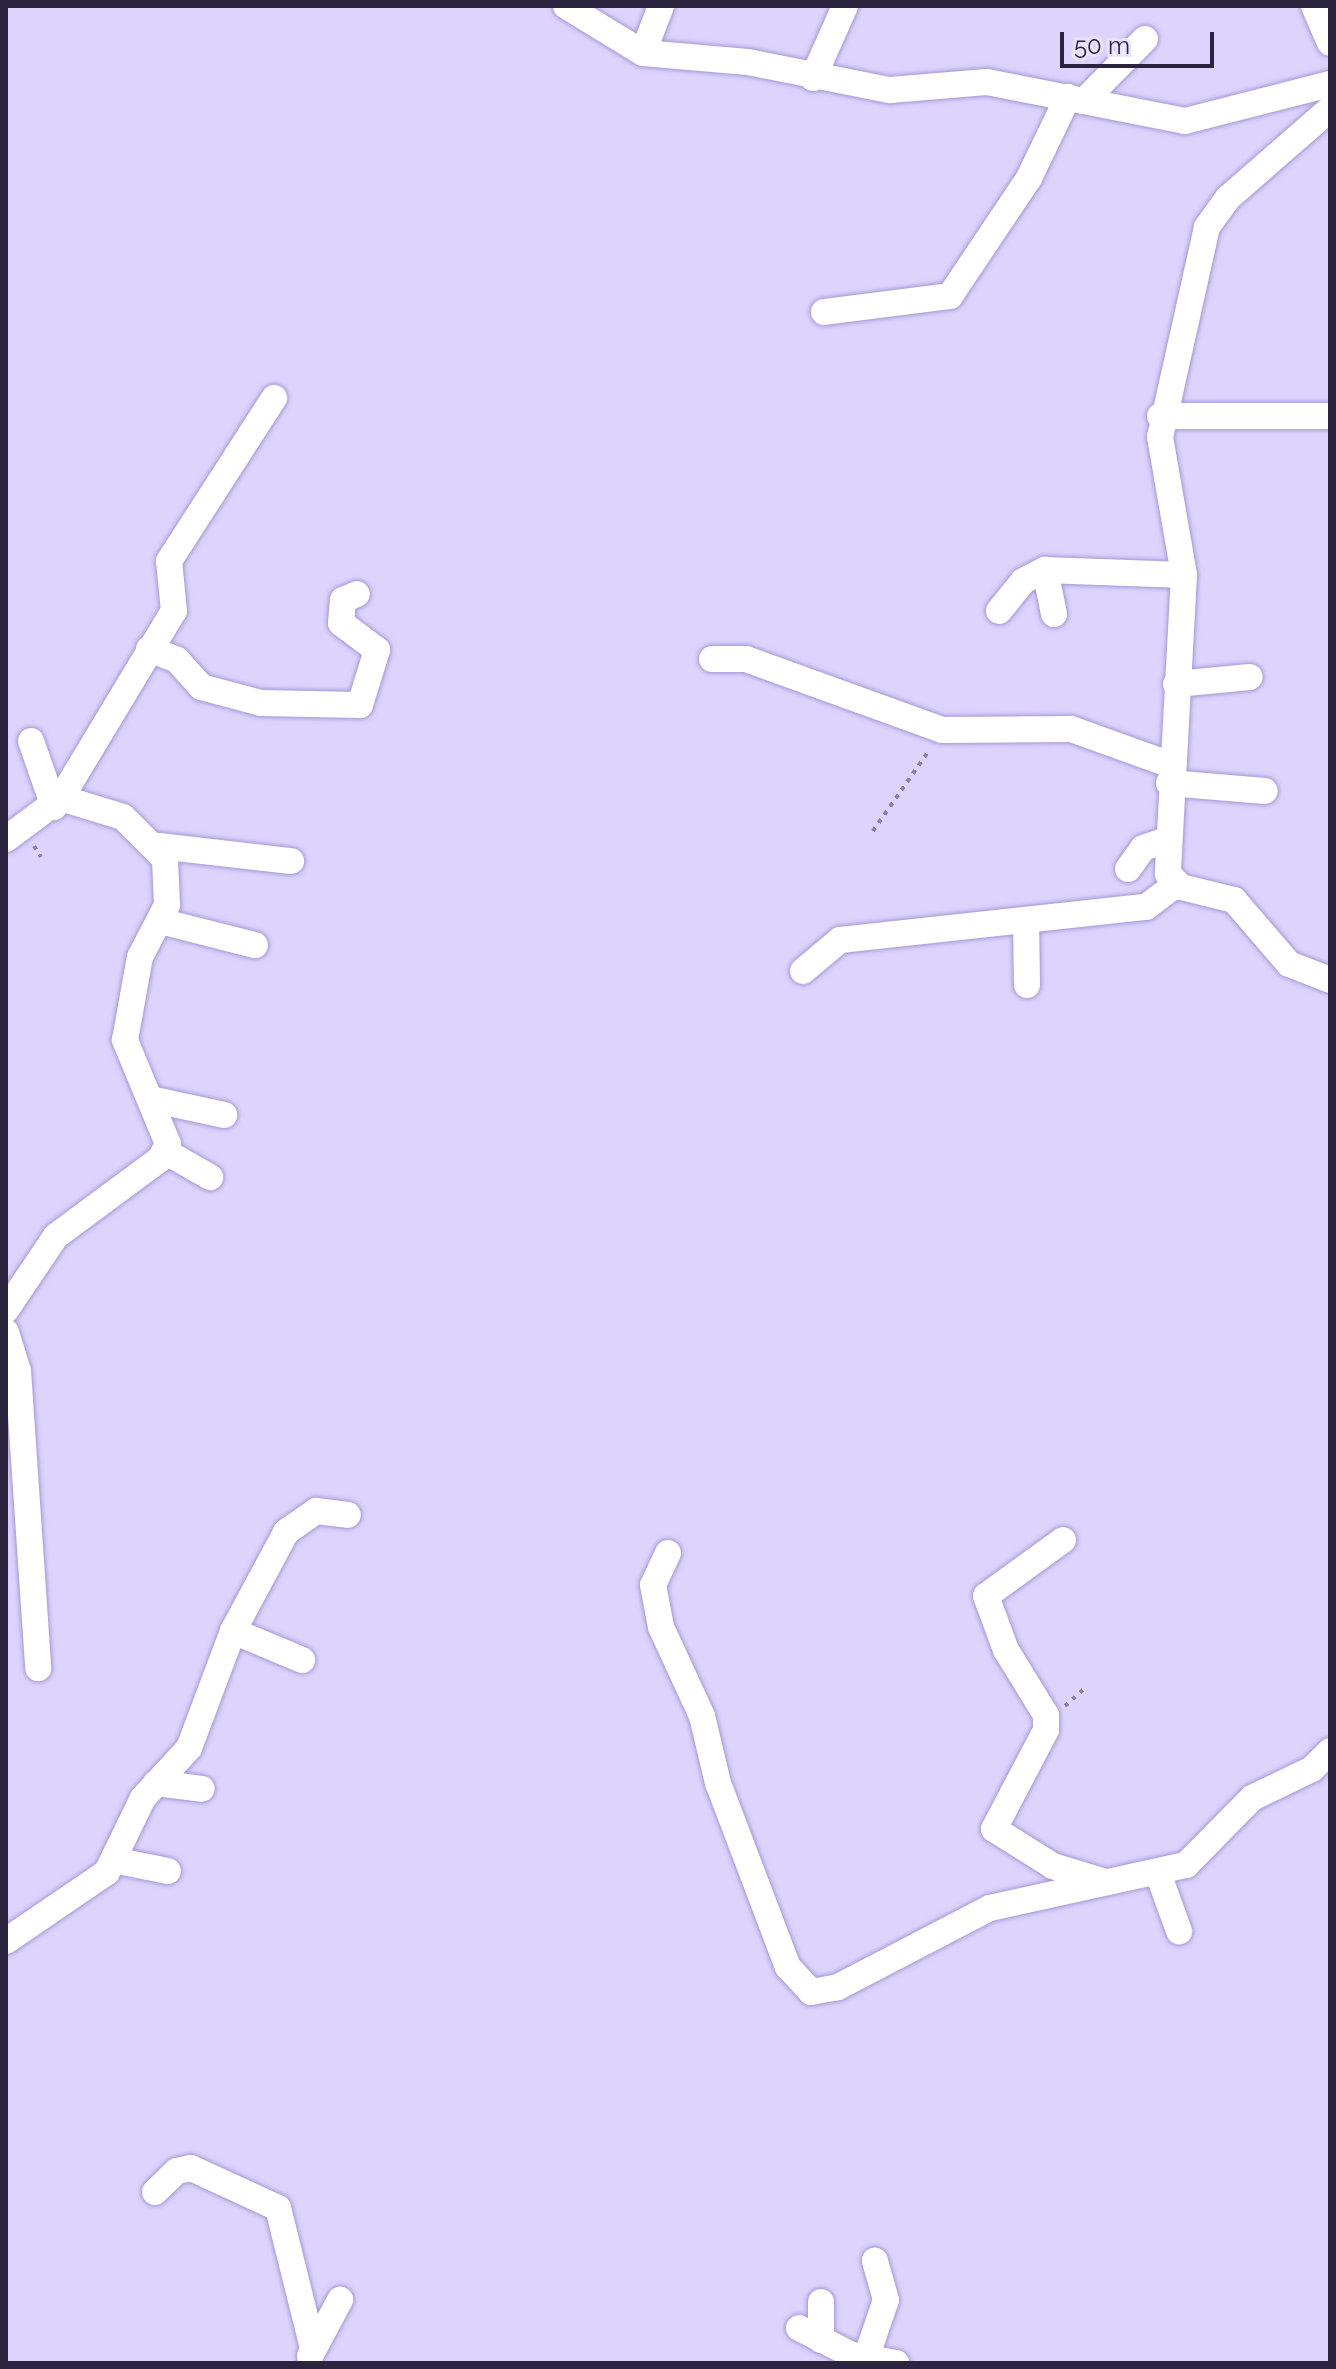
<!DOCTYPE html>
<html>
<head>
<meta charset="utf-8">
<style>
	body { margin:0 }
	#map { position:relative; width:1336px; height:2369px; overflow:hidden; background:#dcd4fd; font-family:Raleway,sans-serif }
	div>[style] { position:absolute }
	.path>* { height:4px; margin-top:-2px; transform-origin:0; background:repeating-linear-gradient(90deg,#8881a2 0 4px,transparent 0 10px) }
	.roads { filter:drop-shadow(0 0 2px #a697d8) drop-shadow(0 0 2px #a697d8) }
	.minor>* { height:26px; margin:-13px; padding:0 13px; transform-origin:13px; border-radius:13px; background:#fff }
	span { translate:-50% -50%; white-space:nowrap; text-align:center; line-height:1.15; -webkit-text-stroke:7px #e8e3ff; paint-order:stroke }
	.frame { position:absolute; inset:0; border:8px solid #2b243e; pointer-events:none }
	.scale { position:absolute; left:1060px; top:32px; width:154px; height:36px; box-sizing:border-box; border:4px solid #2b243e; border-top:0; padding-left:10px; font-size:24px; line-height:28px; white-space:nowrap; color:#2b243e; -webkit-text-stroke:6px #e8e3ff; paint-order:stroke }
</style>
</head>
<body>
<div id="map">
	<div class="path">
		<div style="left:873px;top:831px;width:100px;rotate:-55.2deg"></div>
		<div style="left:34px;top:846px;width:13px;rotate:58deg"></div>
		<div style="left:1065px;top:1706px;width:25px;rotate:-42deg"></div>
	</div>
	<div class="roads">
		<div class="minor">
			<div style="left:566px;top:6px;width:90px;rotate:31.4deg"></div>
			<div style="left:643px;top:53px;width:105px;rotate:4.9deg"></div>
			<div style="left:748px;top:62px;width:145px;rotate:11.2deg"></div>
			<div style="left:890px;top:90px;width:97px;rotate:-4.7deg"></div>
			<div style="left:987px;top:82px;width:202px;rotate:11.1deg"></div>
			<div style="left:1185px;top:121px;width:150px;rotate:-14.3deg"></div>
			<div style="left:1314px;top:6px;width:40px;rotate:66.6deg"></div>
			<div style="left:643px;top:53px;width:50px;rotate:-69deg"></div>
			<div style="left:813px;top:78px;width:79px;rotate:-66deg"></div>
			<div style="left:1084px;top:101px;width:87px;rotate:-45.5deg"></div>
			<div style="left:1330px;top:109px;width:135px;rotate:138.9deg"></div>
			<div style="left:1228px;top:198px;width:36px;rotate:126deg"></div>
			<div style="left:1207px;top:227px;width:215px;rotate:102.6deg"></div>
			<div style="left:1160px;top:437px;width:140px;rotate:80.1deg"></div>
			<div style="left:1184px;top:575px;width:299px;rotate:93.1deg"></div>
			<div style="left:1168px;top:874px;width:18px;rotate:45deg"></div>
			<div style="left:1181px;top:887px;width:55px;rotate:13.8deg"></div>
			<div style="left:1234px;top:900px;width:84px;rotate:49.3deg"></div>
			<div style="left:1289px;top:964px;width:44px;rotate:21.3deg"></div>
			<div style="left:824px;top:312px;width:127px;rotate:-7.2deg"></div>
			<div style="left:950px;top:296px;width:142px;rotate:-56.2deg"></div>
			<div style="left:1029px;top:178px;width:90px;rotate:-64.3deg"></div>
			<div style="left:1160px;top:416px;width:170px"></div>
			<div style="left:1045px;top:570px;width:45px;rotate:78.4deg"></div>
			<div style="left:999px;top:611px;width:38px;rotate:-51deg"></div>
			<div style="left:1023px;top:581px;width:25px;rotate:-27deg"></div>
			<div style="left:1045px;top:570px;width:139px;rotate:2.1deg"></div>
			<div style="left:149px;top:649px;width:30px;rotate:21deg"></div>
			<div style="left:177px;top:660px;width:36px;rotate:48deg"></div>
			<div style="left:201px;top:687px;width:62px;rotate:14.9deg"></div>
			<div style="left:261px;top:703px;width:99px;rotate:1.2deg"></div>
			<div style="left:360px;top:705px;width:58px;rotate:-72.8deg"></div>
			<div style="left:377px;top:650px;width:45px;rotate:-143.1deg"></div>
			<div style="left:341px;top:623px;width:23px;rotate:-85deg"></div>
			<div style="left:343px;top:600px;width:15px;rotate:-23deg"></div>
			<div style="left:712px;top:659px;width:34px"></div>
			<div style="left:746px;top:659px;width:208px;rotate:19.9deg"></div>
			<div style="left:942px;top:730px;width:129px;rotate:-0.4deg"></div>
			<div style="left:1071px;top:729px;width:106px;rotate:19.8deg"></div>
			<div style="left:1176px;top:684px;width:74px;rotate:-5.4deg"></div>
			<div style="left:31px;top:741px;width:70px;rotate:70.8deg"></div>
			<div style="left:1169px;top:783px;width:96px;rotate:4.8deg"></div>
			<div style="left:6px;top:839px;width:69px;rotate:-36.7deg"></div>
			<div style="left:61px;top:798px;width:218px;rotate:-58.9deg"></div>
			<div style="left:174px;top:611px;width:50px;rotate:-95.7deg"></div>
			<div style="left:169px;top:561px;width:194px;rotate:-57.2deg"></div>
			<div style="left:159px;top:846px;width:133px;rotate:6.5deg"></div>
			<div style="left:1128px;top:869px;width:26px;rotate:-54deg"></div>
			<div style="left:1143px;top:848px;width:24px;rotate:-19deg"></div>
			<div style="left:1026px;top:920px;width:65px;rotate:89.1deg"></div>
			<div style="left:160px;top:921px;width:98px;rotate:14.2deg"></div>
			<div style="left:803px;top:971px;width:48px;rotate:-40deg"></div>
			<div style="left:840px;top:940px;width:308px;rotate:-6.2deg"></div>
			<div style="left:1146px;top:907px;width:39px;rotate:-37deg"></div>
			<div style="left:150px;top:1099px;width:76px;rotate:12.2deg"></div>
			<div style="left:166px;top:1152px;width:51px;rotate:29.6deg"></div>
			<div style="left:6px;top:1310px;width:89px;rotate:-56deg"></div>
			<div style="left:56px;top:1236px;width:129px;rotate:-36.5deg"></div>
			<div style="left:160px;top:1159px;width:17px;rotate:-62deg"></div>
			<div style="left:168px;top:1144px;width:113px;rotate:-112.5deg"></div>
			<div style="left:125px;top:1040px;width:84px;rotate:-79.8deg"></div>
			<div style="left:140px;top:957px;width:59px;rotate:-62.6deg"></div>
			<div style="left:167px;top:905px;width:46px;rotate:-92.5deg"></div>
			<div style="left:165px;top:859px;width:59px;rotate:-135deg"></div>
			<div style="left:123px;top:817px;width:65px;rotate:-163deg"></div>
			<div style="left:6px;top:1332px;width:41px;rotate:72.9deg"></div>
			<div style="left:18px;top:1371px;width:298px;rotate:86.1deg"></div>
			<div style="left:1063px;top:1540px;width:95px;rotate:144deg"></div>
			<div style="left:986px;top:1596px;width:58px;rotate:69.7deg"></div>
			<div style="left:1006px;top:1650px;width:76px;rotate:58.4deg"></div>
			<div style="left:1046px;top:1715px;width:15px;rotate:90deg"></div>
			<div style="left:1046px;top:1730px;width:112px;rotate:117.7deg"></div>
			<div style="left:994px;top:1829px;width:70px;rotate:32.1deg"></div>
			<div style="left:1053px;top:1866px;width:51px;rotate:17deg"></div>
			<div style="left:668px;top:1553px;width:35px;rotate:115deg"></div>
			<div style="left:653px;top:1585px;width:43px;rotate:79.2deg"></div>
			<div style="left:661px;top:1627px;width:98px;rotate:65.3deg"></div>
			<div style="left:702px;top:1716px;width:69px;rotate:76.6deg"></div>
			<div style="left:718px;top:1783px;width:197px;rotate:69.2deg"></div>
			<div style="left:788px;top:1967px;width:34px;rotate:47deg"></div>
			<div style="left:811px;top:1992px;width:27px;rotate:-10deg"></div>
			<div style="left:838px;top:1987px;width:171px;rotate:-27.5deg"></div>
			<div style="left:990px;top:1908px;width:201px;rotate:-12.4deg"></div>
			<div style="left:1186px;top:1865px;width:94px;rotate:-45.4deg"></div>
			<div style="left:1252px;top:1798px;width:67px;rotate:-25.8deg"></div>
			<div style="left:1312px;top:1769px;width:25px;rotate:-45deg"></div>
			<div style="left:233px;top:1631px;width:75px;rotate:22.8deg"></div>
			<div style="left:156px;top:1783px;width:46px;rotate:7.4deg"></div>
			<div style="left:113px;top:1860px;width:56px;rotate:11.3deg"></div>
			<div style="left:1159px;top:1876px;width:59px;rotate:70deg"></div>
			<div style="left:6px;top:1941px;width:122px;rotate:-34.3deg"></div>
			<div style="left:107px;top:1872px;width:82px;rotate:-64.1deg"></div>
			<div style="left:143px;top:1798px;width:68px;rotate:-47.4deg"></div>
			<div style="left:189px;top:1748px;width:125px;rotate:-69.4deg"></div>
			<div style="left:233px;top:1631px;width:112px;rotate:-61.8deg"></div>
			<div style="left:286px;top:1532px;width:37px;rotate:-35deg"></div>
			<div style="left:316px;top:1511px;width:32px;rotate:7deg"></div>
			<div style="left:155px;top:2192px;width:30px;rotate:-44deg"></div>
			<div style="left:177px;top:2171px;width:14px;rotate:-12deg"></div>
			<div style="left:191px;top:2168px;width:96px;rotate:24.7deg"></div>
			<div style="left:278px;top:2208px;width:144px;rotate:76deg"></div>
			<div style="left:821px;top:2302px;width:38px;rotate:90deg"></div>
			<div style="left:799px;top:2328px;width:59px;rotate:27deg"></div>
			<div style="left:852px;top:2355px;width:45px;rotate:10.3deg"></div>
			<div style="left:310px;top:2356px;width:64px;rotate:-61.8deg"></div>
			<div style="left:866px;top:2358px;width:61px;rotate:-71deg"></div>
			<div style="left:886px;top:2300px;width:41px;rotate:-105.8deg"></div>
		</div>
	</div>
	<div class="frame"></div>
	<div class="scale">50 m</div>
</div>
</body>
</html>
